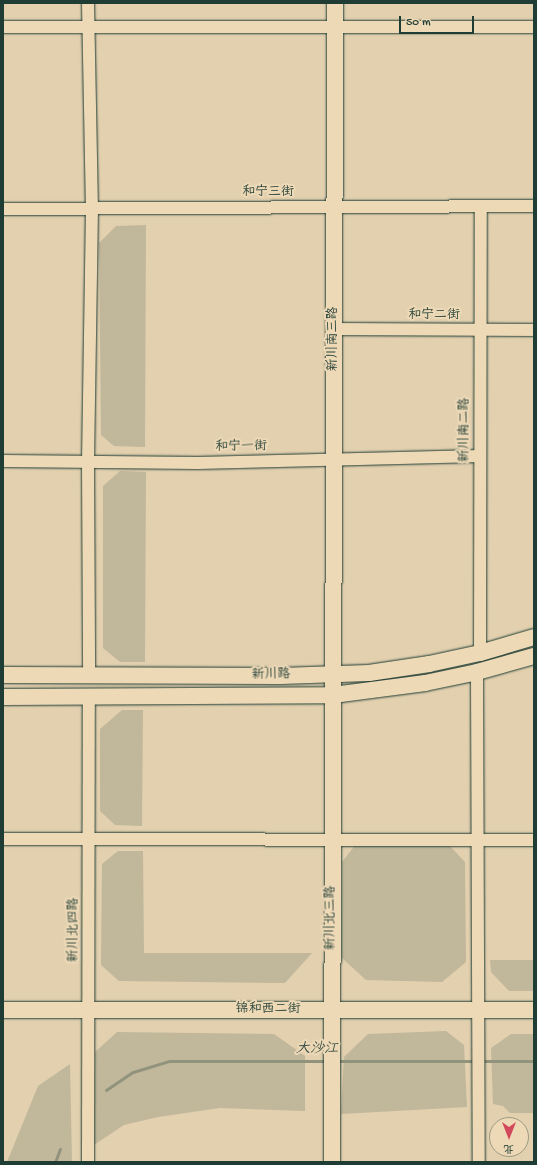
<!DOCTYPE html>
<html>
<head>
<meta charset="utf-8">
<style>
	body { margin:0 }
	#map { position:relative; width:537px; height:1165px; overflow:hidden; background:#e2d0af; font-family:"Gochi Hand","LXGW WenKai TC",sans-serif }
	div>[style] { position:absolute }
	.green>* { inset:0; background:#c1b79b }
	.stream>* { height:3px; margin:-1.5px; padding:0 1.5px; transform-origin:1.5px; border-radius:1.5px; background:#92937d }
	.roads { filter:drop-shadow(0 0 1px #1f3d34) drop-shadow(0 0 1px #1f3d34) }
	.street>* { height:12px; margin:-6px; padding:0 6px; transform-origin:6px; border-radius:6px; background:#eed9b7 }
	.secondary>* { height:16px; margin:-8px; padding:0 8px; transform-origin:8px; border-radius:8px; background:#eed9b7 }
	span { translate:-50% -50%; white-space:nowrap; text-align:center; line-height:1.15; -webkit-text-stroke:4px #eed9b7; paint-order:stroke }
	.street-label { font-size:13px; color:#1f3d34 }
	.water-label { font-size:14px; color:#364e43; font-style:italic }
	.frame { position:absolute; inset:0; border:4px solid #1f3d34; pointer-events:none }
	.north { position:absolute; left:489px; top:1117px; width:40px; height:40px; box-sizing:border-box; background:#eed9b7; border:1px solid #9b9b83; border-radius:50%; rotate:180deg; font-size:11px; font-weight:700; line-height:16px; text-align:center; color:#1f3d34 }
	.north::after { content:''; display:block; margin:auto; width:14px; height:18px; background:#d1495b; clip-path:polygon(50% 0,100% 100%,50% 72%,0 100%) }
	.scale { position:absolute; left:399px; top:16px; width:75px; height:18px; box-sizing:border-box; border:2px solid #1f3d34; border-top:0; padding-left:5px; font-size:12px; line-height:14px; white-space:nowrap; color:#1f3d34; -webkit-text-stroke:3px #eed9b7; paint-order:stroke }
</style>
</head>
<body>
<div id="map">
	<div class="green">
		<div style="clip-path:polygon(146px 225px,145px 447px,114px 446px,101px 435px,99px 243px,116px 226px)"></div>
		<div style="clip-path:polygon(120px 471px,146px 472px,145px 662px,120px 662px,103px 648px,103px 486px)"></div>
		<div style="clip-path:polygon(122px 710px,143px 710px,142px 826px,115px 825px,100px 811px,100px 729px)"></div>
		<div style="clip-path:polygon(356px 844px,449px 845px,465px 862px,466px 962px,442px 982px,366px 980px,341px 957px,342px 862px)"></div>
		<div style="clip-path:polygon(118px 851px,143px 851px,144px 953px,312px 953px,285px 983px,119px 981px,101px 965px,102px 864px)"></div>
		<div style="clip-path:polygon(490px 960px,534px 960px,534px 991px,509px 991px,491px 972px)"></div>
		<div style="clip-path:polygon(446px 1031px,464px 1045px,467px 1107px,341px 1114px,344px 1057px,368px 1034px)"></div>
		<div style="clip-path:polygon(117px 1032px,274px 1034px,305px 1056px,305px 1111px,220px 1108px,158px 1117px,124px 1125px,94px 1145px,95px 1052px)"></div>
		<div style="clip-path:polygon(511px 1034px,534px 1034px,534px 1113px,510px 1113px,503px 1106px,493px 1104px,491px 1048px)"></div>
		<div style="clip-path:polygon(70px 1064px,72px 1162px,7px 1162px,38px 1086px)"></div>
	</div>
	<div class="stream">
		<div style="left:337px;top:1061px;width:138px"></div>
		<div style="left:481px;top:1061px;width:53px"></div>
		<div style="left:106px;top:1090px;width:32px;rotate:-34deg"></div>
		<div style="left:133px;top:1072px;width:38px;rotate:-17deg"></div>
		<div style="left:169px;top:1061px;width:158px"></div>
		<div style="left:55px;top:1162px;width:14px;rotate:-69deg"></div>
	</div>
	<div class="roads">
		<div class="street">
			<div style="left:88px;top:3px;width:205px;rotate:88.9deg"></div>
			<div style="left:92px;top:208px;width:255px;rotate:90.9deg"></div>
			<div style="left:88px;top:463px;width:213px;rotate:89.7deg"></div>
			<div style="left:3px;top:27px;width:531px"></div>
			<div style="left:3px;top:209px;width:531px;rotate:-0.32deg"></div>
			<div style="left:334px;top:329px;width:200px;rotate:0.3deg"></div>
			<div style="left:3px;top:461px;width:195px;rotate:0.6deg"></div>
			<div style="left:198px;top:463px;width:282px;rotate:-1.4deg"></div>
			<div style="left:480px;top:653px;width:447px;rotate:-89.9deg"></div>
			<div style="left:477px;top:672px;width:490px;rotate:89.8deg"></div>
			<div style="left:3px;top:839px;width:531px;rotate:0.11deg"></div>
			<div style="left:88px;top:1162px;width:465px;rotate:-89.9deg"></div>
		</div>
		<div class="secondary">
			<div style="left:3px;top:675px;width:278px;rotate:0.2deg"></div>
			<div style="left:281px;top:676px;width:88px;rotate:-2deg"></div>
			<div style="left:369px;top:673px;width:61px;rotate:-8.5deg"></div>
			<div style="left:429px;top:664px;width:52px;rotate:-12.2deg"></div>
			<div style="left:480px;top:653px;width:56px;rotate:-16.5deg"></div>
			<div style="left:3px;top:697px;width:330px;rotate:-0.3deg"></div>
			<div style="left:333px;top:695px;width:93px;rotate:-7.4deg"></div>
			<div style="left:425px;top:683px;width:53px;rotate:-11.9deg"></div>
			<div style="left:477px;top:672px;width:59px;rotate:-15.7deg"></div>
			<div style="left:3px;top:1010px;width:531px"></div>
			<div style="left:332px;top:1162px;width:1159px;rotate:-89.85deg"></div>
		</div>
	</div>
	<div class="street-label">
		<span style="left:268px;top:193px">和宁三街</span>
		<span style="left:434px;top:316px">和宁二街</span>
		<span style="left:334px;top:339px;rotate:-90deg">新川南三路</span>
		<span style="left:466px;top:430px;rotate:-90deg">新川南二路</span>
		<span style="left:241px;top:448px;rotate:-1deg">和宁一街</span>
		<span style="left:271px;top:676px;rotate:-1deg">新川路</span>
		<span style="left:332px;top:918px;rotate:-90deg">新川北三路</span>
		<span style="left:75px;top:930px;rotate:-90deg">新川北四路</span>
		<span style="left:268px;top:1010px">锦和西二街</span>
	</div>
	<div class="water-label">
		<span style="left:317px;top:1050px">大沙江</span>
	</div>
	<div class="frame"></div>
	<div class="north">北</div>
	<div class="scale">50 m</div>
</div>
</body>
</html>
